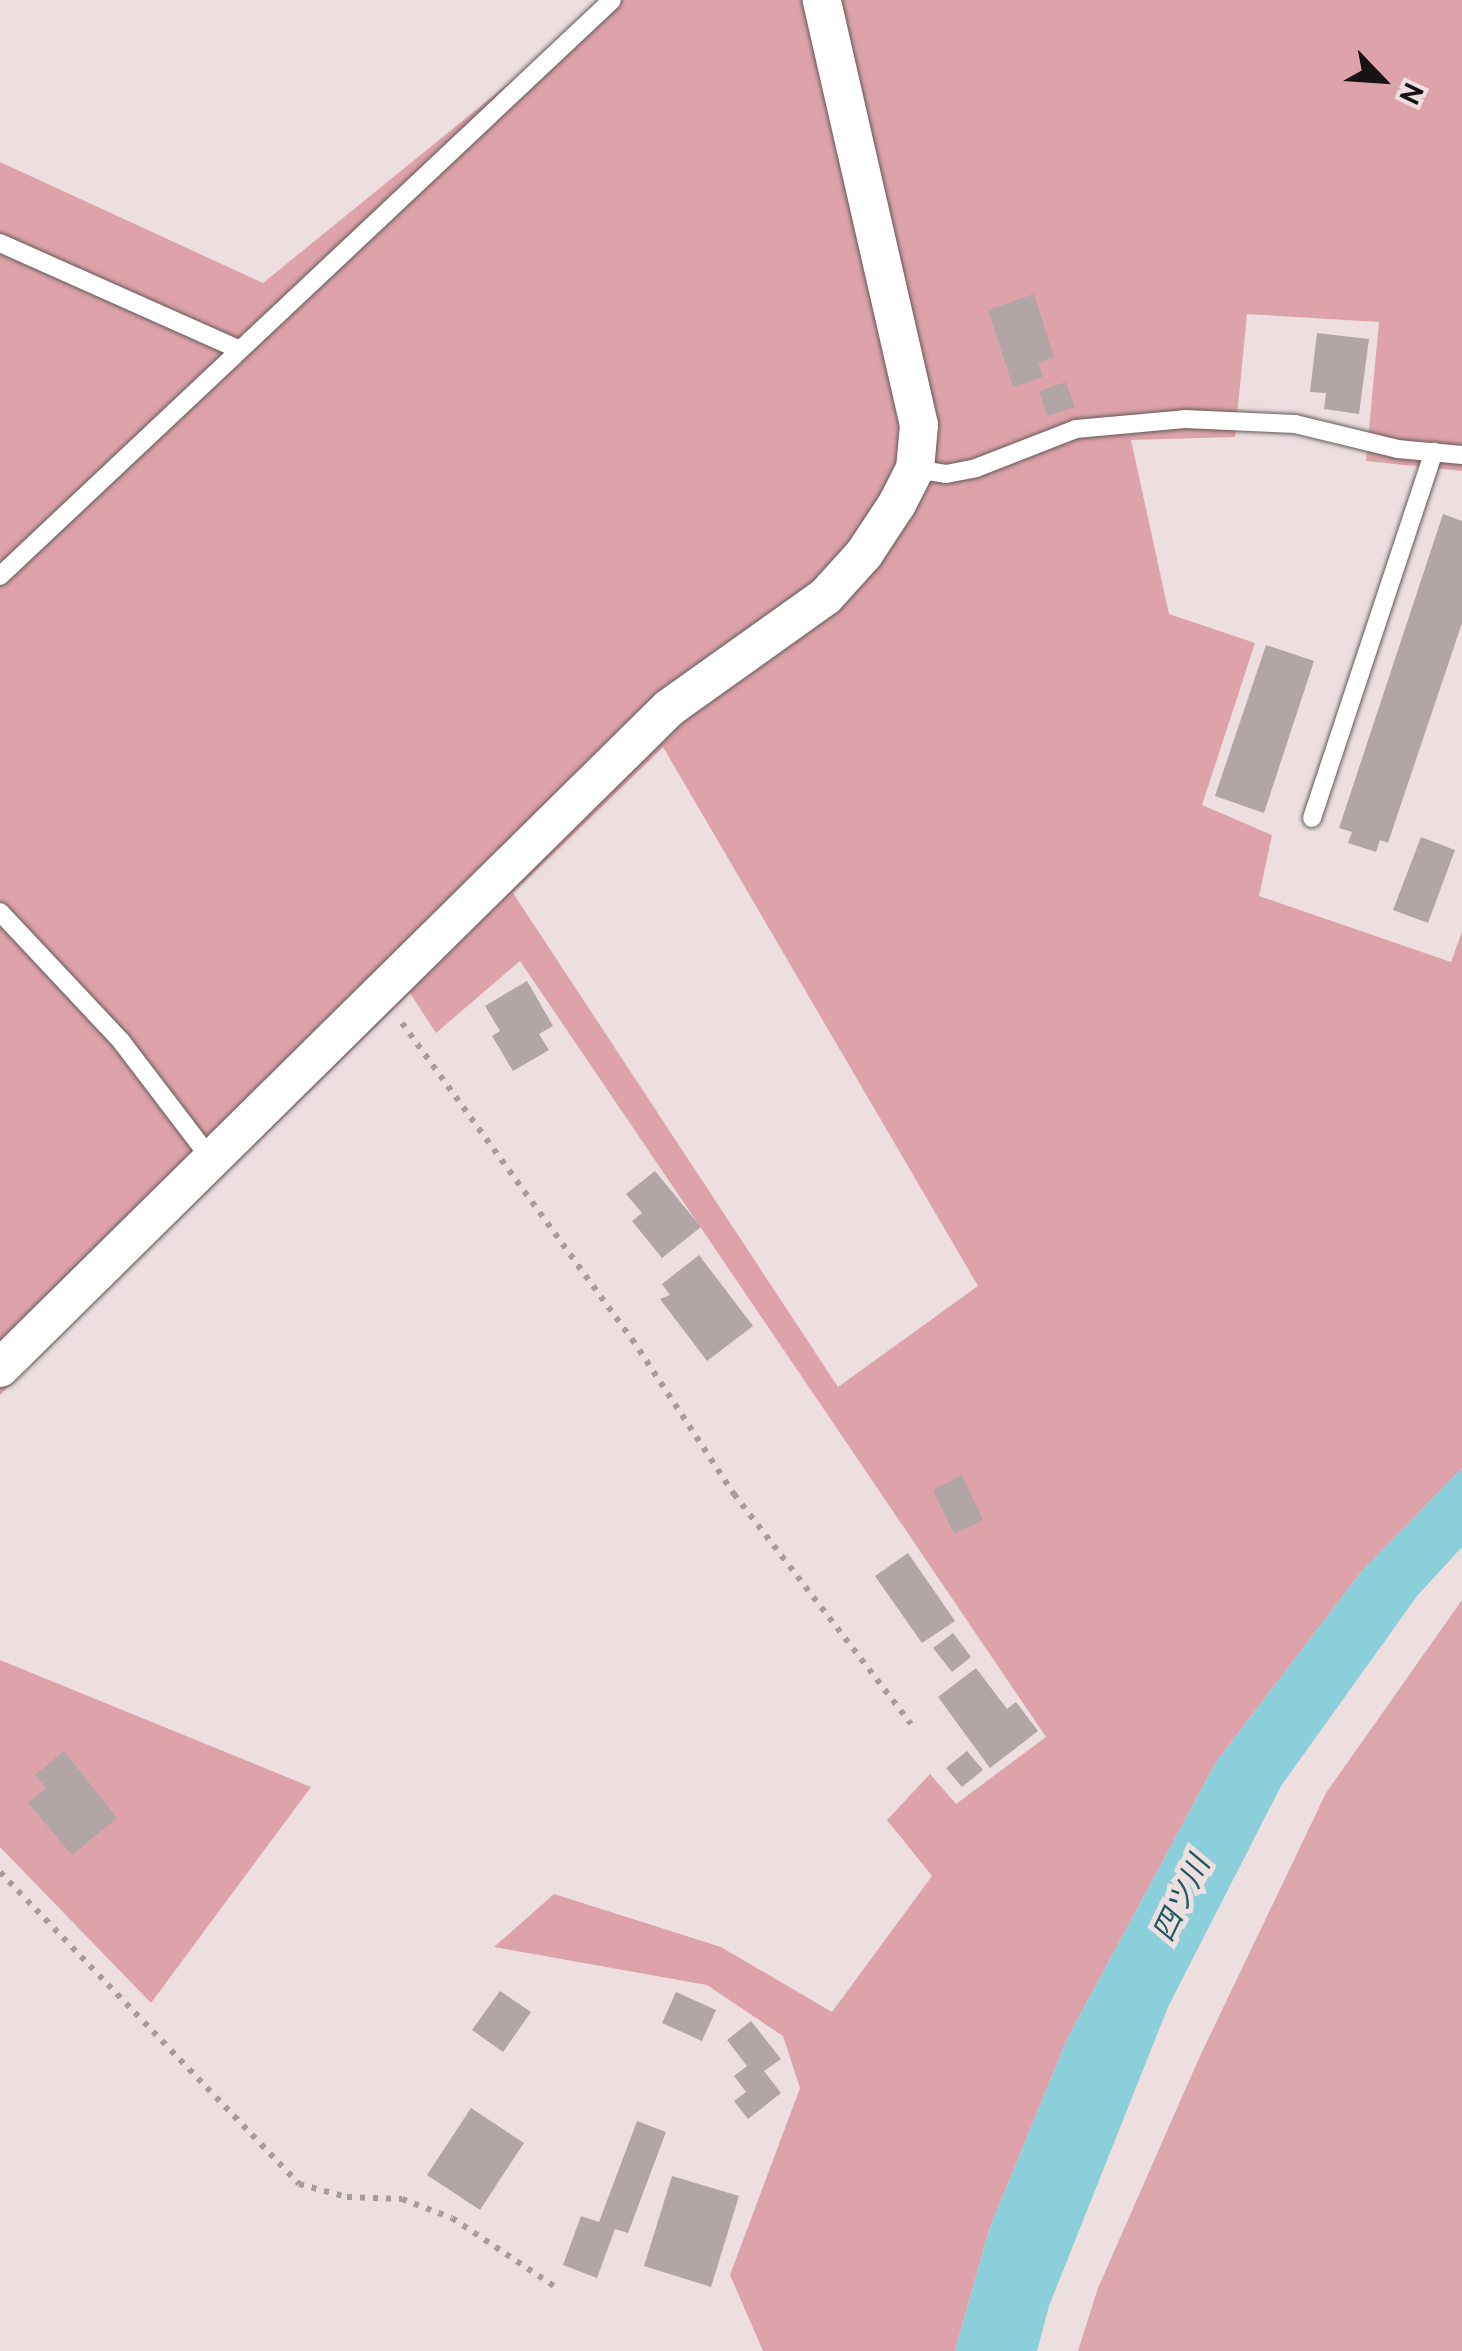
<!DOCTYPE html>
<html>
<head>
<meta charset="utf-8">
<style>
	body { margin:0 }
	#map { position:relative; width:1462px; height:2351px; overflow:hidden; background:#eddfe0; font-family:Overpass,"Noto Sans JP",sans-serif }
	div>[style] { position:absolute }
	.green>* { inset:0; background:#dca6ac }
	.forest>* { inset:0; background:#dea3aa }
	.water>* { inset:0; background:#8acfd9 }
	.building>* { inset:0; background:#b2a5a6 }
	.path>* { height:6px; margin-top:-3px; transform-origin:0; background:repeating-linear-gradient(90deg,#a69c9c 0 5px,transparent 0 13px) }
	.roads { filter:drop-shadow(0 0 2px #635859) drop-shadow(0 0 2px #635859) }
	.service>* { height:18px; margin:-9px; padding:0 9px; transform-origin:9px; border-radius:9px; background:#fff }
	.minor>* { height:38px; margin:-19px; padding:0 19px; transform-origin:19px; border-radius:19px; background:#fff }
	span { translate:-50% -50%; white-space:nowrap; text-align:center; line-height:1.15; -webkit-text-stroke:10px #eddfe0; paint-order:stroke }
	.water-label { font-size:30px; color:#1d575f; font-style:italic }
	.north { position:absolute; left:1332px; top:30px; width:100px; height:100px; -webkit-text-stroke:8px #eddfe0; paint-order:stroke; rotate:115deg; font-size:28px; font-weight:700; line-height:40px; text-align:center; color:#171313 }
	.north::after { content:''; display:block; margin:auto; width:35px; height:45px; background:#171313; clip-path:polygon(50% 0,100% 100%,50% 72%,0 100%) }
</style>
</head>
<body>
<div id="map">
	<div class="green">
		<div style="clip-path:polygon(1462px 1600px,1462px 2351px,1078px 2351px,1098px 2288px,1200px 2056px,1326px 1793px)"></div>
	</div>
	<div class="forest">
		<div style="clip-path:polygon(evenodd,611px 0,1462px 0,1462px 471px,1366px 461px,1379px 322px,1247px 314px,1235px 437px,1131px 440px,1169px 614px,1255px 643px,1202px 805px,1272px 835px,1259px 896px,1451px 962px,1462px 932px,1462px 1468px,1361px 1572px,1216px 1762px,1067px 2039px,989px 2230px,955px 2351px,763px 2351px,730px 2275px,800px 2088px,783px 2036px,707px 1985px,494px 1947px,554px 1894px,721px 1947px,832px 2012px,932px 1876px,887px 1820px,930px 1774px,956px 1804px,1046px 1737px,520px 961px,436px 1033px,410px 993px,0 1395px,0 162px,263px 283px,611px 0,663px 747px,978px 1286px,838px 1387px,513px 893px,663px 747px)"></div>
		<div style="clip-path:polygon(0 1660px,311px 1787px,151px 2003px,0 1847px)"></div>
	</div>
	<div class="water">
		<div style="clip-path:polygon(1462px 1468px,1462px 1547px,1417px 1596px,1281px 1786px,1168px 2007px,1049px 2306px,1037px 2351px,955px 2351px,989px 2230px,1067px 2039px,1216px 1762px,1361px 1572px)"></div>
	</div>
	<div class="building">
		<div style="clip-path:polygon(1034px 294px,1054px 357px,1038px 363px,1043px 377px,1013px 387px,988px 310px)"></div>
		<div style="clip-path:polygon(1317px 333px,1369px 339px,1359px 414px,1324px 409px,1326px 393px,1310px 392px)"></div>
		<div style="clip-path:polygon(1066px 382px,1075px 407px,1047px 416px,1039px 391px)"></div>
		<div style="clip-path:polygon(1443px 514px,1462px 521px,1462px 623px,1388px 843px,1380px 840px,1376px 852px,1348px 843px,1352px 832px,1339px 828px)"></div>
		<div style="clip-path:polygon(1266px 645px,1314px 661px,1264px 813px,1215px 796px)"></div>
		<div style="clip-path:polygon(1421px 837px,1455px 850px,1428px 923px,1393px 910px)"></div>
		<div style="clip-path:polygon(527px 981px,553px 1026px,539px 1034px,549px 1050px,513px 1071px,492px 1036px,500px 1031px,485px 1006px)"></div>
		<div style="clip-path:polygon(655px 1171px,701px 1227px,662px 1258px,632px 1221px,642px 1213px,626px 1194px)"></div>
		<div style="clip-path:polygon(699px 1255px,753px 1326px,707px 1361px,660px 1299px,670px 1295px,662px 1284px)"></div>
		<div style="clip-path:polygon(962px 1475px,983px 1520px,954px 1534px,933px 1490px)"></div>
		<div style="clip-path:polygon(908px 1553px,955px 1621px,922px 1643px,875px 1576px)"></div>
		<div style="clip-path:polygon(953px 1633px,971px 1657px,952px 1672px,933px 1648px)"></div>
		<div style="clip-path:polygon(976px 1668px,1007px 1709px,1016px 1702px,1038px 1731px,990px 1768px,938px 1697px)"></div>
		<div style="clip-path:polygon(64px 1751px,117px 1818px,72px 1855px,28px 1803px,46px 1788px,35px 1775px)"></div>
		<div style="clip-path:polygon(967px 1751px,983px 1770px,962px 1787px,946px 1768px)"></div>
		<div style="clip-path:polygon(500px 1991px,531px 2012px,503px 2052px,472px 2030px)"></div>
		<div style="clip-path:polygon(676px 1992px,716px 2010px,702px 2041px,662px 2023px)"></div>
		<div style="clip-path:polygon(751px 2021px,781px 2059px,764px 2071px,781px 2093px,748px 2119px,734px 2101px,746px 2092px,734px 2076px,747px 2066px,727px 2040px)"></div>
		<div style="clip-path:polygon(471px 2108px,524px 2143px,480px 2210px,427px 2175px)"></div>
		<div style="clip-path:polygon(637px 2121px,666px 2132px,628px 2233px,615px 2229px,597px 2278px,563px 2265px,581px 2216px,599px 2222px)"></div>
		<div style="clip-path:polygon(672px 2176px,739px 2196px,711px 2287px,644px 2266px)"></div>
	</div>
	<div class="path">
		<div style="left:402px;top:1023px;width:391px;rotate:54deg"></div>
		<div style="left:632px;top:1339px;width:186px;rotate:56.7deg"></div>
		<div style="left:734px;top:1494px;width:290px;rotate:52.4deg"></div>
		<div style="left:0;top:1872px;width:432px;rotate:46.2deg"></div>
		<div style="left:299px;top:2184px;width:50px;rotate:15.2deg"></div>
		<div style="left:347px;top:2197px;width:55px;rotate:2.1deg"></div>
		<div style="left:402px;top:2199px;width:53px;rotate:20.8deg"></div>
		<div style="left:452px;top:2218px;width:130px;rotate:33.7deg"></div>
	</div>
	<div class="roads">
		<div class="service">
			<div style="left:0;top:243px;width:258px;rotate:24deg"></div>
			<div style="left:915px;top:469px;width:31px;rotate:9deg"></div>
			<div style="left:946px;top:474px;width:31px;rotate:-11deg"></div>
			<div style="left:976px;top:468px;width:107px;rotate:-21.3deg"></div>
			<div style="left:1076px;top:429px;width:109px;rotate:-5.2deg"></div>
			<div style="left:1185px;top:419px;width:110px;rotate:2.6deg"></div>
			<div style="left:1295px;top:424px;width:106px;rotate:13.6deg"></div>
			<div style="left:1398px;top:449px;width:64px;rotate:5.4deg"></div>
			<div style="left:0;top:576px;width:840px;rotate:-43.26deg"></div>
			<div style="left:1312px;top:818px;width:386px;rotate:-71.6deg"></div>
			<div style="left:0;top:912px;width:177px;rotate:46.8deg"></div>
			<div style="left:121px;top:1041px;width:148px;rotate:52.7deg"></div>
		</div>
		<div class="minor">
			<div style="left:0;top:1368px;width:940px;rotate:-44.61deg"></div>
			<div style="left:669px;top:708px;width:193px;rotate:-35.5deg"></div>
			<div style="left:826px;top:596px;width:57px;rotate:-47.9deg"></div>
			<div style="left:864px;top:554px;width:60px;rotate:-56.6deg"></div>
			<div style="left:897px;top:504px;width:39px;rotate:-63deg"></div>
			<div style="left:915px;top:469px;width:44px;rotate:-84.8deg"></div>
			<div style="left:919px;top:425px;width:436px;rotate:-102.9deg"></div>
		</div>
	</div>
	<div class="water-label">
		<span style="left:1184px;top:1900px;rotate:-64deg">四ツ川</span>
	</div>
	<div class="north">N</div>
</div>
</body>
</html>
